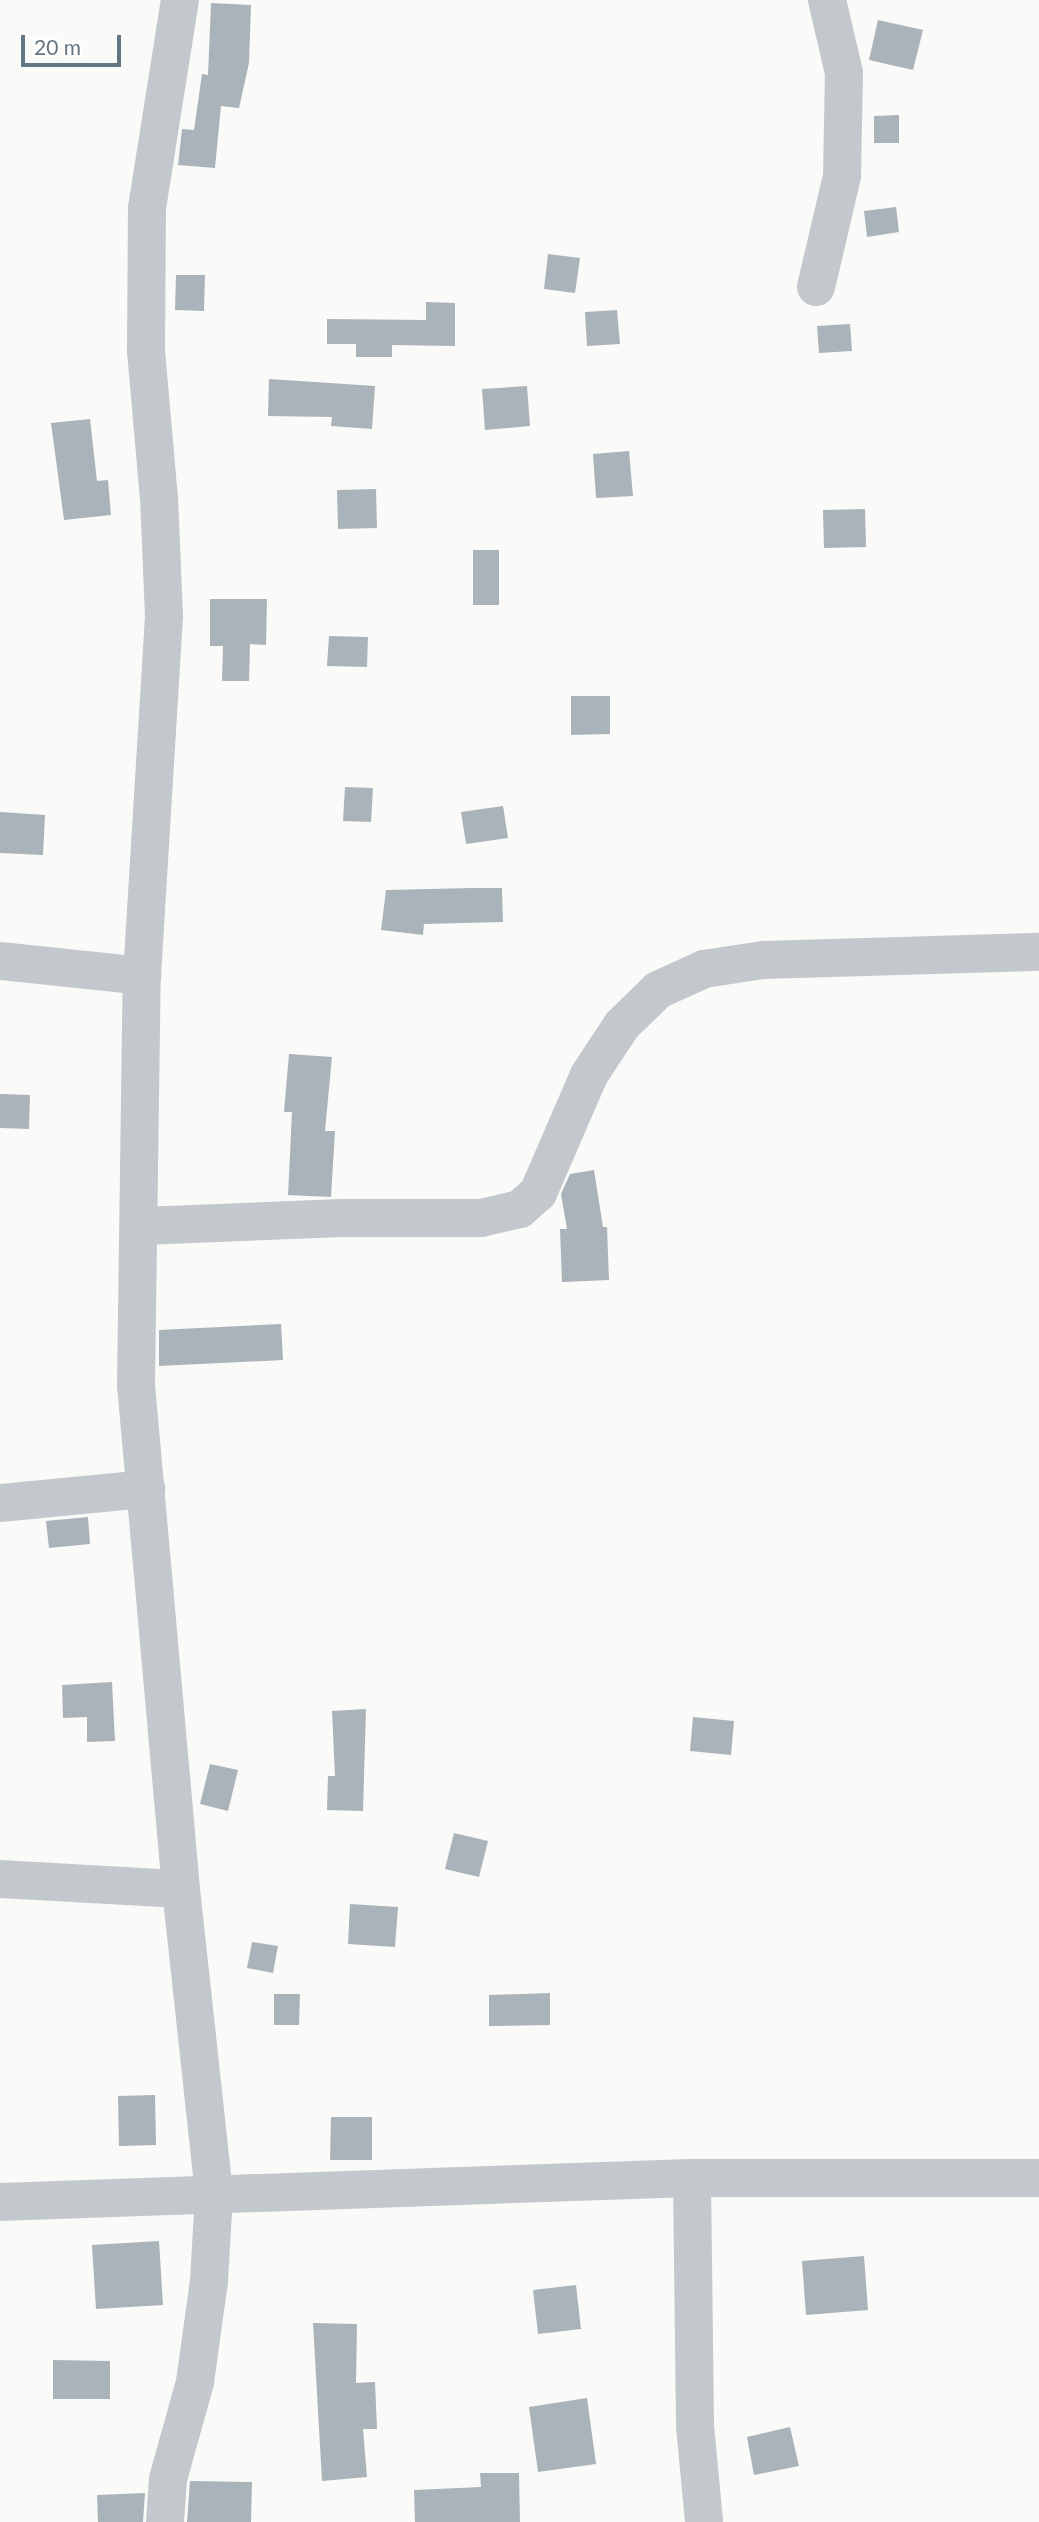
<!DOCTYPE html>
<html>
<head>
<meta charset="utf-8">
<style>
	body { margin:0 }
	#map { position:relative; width:1039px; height:2522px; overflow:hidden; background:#fafaf8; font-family:Lato,sans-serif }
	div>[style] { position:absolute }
	.building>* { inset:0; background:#aab3b9 }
	.minor>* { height:38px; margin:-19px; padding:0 19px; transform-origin:19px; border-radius:19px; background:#c3c8cc }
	span { translate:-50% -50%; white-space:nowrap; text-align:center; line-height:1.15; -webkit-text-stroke:7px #fff; paint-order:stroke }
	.scale { position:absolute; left:21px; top:35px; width:100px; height:32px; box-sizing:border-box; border:4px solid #657683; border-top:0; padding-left:9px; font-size:21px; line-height:24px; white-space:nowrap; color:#657683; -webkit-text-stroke:5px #fff; paint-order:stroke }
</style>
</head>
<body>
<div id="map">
	<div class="building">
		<div style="clip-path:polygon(211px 3px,251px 5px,249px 63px,239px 108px,221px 106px,215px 168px,178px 165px,182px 129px,194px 130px,202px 74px,208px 75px)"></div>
		<div style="clip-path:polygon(878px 20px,923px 30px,913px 70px,869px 60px)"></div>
		<div style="clip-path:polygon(899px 115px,899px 143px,874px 143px,874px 116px)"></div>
		<div style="clip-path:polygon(896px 207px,899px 232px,867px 237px,864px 211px)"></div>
		<div style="clip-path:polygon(548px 254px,580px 258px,575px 293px,544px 289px)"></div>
		<div style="clip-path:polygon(176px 275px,205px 275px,204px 311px,175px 310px)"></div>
		<div style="clip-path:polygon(426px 302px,455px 303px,455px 346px,392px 345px,392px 357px,356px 357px,356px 344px,327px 344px,327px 319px,426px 320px)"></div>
		<div style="clip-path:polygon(617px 310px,620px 344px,587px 346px,585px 312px)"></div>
		<div style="clip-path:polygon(850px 324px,852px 351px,819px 353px,817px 326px)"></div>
		<div style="clip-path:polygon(269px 379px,375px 386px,372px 429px,331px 426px,332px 417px,268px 416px)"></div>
		<div style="clip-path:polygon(527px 386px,530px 426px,485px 430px,482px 389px)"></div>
		<div style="clip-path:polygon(90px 419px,97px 481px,108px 480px,111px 515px,64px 520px,51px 423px)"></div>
		<div style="clip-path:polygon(629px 451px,633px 496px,596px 498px,593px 454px)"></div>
		<div style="clip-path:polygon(376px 489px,377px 528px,338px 529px,337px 490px)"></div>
		<div style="clip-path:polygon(865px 509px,866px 547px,824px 548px,823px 510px)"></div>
		<div style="clip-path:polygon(473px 550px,499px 550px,499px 605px,473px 605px)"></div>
		<div style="clip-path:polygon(210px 599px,267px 599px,266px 645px,250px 644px,249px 681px,222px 681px,223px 646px,210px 646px)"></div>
		<div style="clip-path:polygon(329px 636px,368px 637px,367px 667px,327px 666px)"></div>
		<div style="clip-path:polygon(571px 696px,610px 696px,610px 734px,571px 735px)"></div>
		<div style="clip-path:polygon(345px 787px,373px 788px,371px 822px,343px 821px)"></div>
		<div style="clip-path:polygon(503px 806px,508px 838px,466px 844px,461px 812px)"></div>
		<div style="clip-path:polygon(0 812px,45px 815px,43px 855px,0 853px)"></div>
		<div style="clip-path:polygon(472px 888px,502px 888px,503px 922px,424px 924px,423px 935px,381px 930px,386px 890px)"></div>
		<div style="clip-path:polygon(289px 1054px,332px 1057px,325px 1131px,335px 1131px,331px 1197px,288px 1195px,292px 1112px,284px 1112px)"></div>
		<div style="clip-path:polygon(0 1094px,30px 1095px,29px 1129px,0 1128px)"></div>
		<div style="clip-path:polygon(594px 1170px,603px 1227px,607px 1227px,609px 1280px,562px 1282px,560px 1229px,567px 1229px,561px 1194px,570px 1174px)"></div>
		<div style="clip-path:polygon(281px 1324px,283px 1360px,159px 1366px,159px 1330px)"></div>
		<div style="clip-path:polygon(88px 1517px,90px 1544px,49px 1548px,46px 1521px)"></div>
		<div style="clip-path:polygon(112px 1682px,115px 1741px,87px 1742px,87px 1717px,63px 1718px,62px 1685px)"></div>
		<div style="clip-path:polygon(366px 1709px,363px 1811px,327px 1810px,328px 1776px,335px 1776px,332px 1711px)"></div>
		<div style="clip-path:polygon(693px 1717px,734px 1721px,731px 1755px,690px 1751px)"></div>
		<div style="clip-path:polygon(210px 1764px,238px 1770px,228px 1811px,200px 1804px)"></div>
		<div style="clip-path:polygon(454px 1833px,488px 1841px,479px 1877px,445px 1869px)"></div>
		<div style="clip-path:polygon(350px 1904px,398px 1907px,395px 1947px,348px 1944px)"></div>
		<div style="clip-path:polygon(252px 1942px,278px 1946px,273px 1973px,247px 1968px)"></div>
		<div style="clip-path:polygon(550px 1993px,550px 2025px,489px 2026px,489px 1995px)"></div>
		<div style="clip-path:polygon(274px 1994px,300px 1994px,299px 2025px,274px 2025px)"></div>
		<div style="clip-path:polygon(155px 2095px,156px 2145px,119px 2146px,118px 2096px)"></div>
		<div style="clip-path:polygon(331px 2117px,372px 2117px,372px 2160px,330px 2160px)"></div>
		<div style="clip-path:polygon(159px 2241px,163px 2305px,96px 2309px,92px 2245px)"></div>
		<div style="clip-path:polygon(864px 2256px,868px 2310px,806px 2315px,802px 2261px)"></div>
		<div style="clip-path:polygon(576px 2285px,581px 2329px,538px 2334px,533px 2290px)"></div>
		<div style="clip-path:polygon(313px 2323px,357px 2324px,356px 2383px,375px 2382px,377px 2429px,363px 2429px,367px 2477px,322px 2481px)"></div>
		<div style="clip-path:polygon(53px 2360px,110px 2361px,110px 2399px,53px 2399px)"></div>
		<div style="clip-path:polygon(587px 2398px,596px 2464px,538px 2472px,529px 2407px)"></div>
		<div style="clip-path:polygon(790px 2427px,799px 2466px,754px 2475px,747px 2437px)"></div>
		<div style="clip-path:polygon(480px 2473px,519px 2473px,520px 2522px,415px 2522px,414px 2490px,481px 2487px)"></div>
		<div style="clip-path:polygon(190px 2481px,252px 2482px,251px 2522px,187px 2522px)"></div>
		<div style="clip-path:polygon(145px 2493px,143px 2522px,98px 2522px,97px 2495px)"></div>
	</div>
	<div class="minor">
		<div style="left:816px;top:287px;width:114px;rotate:-76.8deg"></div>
		<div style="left:842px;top:176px;width:103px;rotate:-88.9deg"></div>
		<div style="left:844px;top:73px;width:75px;rotate:-103.1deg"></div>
		<div style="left:0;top:961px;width:143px;rotate:6deg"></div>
		<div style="left:142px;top:1226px;width:199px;rotate:-2.3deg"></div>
		<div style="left:341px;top:1218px;width:140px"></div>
		<div style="left:481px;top:1218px;width:40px;rotate:-13deg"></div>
		<div style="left:520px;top:1209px;width:24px;rotate:-42deg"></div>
		<div style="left:538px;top:1193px;width:129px;rotate:-66.6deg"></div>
		<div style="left:589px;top:1075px;width:60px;rotate:-56.6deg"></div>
		<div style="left:622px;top:1025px;width:50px;rotate:-44.2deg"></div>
		<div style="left:658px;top:990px;width:51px;rotate:-24.5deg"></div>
		<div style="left:704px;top:969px;width:60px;rotate:-8.7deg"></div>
		<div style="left:763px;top:960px;width:276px;rotate:-1.7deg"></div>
		<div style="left:0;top:1503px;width:147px;rotate:-5.5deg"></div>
		<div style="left:0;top:1879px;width:181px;rotate:3.2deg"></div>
		<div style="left:692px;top:2178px;width:248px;rotate:89.3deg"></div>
		<div style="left:695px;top:2426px;width:96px;rotate:84.6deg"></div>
		<div style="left:0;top:2202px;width:692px;rotate:-1.99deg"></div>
		<div style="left:692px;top:2178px;width:347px"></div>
		<div style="left:165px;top:2522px;width:43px;rotate:-86deg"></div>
		<div style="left:168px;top:2479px;width:101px;rotate:-74.4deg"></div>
		<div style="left:195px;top:2382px;width:102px;rotate:-82.1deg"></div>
		<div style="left:209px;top:2281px;width:88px;rotate:-86.7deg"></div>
		<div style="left:214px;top:2193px;width:306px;rotate:-96.2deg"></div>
		<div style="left:181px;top:1889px;width:506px;rotate:-95.1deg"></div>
		<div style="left:136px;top:1385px;width:409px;rotate:-89.2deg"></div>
		<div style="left:142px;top:976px;width:361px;rotate:-86.5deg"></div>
		<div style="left:164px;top:616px;width:117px;rotate:-92.4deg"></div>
		<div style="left:159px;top:499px;width:150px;rotate:-95deg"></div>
		<div style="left:146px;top:350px;width:142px;rotate:-89.6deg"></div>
		<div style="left:147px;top:208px;width:211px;rotate:-81deg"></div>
	</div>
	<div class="scale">20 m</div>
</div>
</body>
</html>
